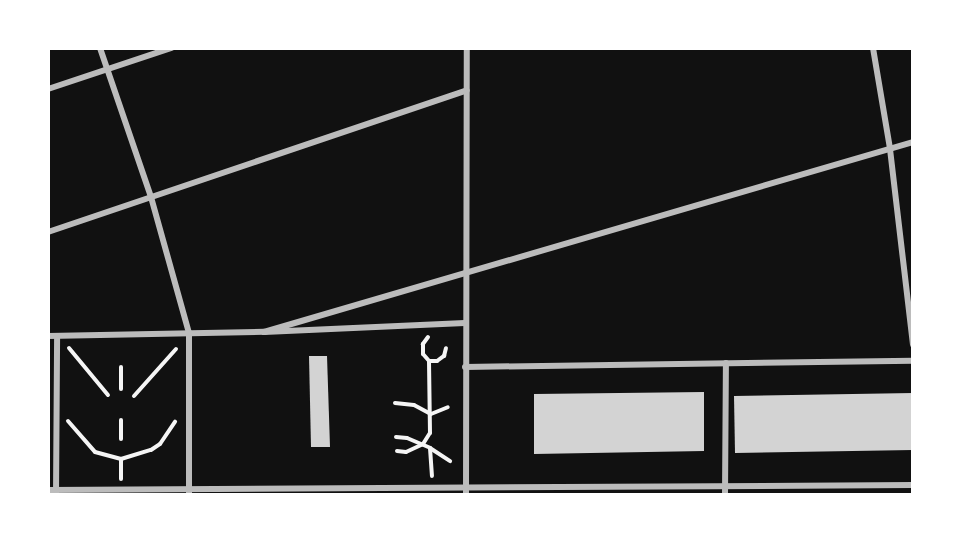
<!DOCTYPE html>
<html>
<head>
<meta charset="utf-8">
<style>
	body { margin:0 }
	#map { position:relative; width:961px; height:543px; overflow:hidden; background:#111; font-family:"Golos Text",sans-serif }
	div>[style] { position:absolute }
	.building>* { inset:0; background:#d3d3d3 }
	.path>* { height:4px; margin:-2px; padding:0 2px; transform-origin:2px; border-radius:2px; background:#f5f5f5 }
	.minor>* { height:6px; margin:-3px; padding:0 3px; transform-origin:3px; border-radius:3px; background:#bcbcbc }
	span { translate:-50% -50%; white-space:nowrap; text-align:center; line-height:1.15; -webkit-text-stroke:4.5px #fff; paint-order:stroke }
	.frame { position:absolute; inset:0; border:50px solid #fff; pointer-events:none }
</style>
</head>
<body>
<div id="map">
	<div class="building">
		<div style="clip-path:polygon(309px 356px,327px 356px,330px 447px,311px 447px)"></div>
		<div style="clip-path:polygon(704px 392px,704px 451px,534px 454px,534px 394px)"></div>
		<div style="clip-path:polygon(913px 393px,913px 450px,735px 453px,734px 396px)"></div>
	</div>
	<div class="path">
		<div style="left:428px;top:337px;width:9px;rotate:126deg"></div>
		<div style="left:423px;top:344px;width:10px;rotate:90deg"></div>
		<div style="left:423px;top:354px;width:9px;rotate:49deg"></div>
		<div style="left:69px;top:348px;width:61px;rotate:50.3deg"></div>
		<div style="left:121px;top:389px;width:22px;rotate:-90deg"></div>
		<div style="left:134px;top:396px;width:63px;rotate:-48.2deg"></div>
		<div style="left:395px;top:403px;width:19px;rotate:6deg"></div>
		<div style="left:414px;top:405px;width:19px;rotate:28deg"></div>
		<div style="left:431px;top:414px;width:18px;rotate:-22deg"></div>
		<div style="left:121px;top:420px;width:19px;rotate:90deg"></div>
		<div style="left:68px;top:421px;width:41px;rotate:48.9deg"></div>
		<div style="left:95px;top:452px;width:27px;rotate:15deg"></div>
		<div style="left:121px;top:459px;width:31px;rotate:-17deg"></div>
		<div style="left:151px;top:450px;width:11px;rotate:-34deg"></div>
		<div style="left:160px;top:444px;width:27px;rotate:-56deg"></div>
		<div style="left:396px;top:437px;width:11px;rotate:5deg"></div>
		<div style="left:407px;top:438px;width:25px;rotate:23deg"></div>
		<div style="left:430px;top:448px;width:24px;rotate:33deg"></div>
		<div style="left:430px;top:448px;width:28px;rotate:86deg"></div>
		<div style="left:397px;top:451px;width:9px;rotate:6deg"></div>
		<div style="left:406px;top:452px;width:19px;rotate:-25deg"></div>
		<div style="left:423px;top:444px;width:13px;rotate:-58deg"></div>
		<div style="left:430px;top:433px;width:72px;rotate:-90.8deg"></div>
		<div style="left:429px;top:361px;width:8px"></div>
		<div style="left:437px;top:361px;width:9px;rotate:-36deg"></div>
		<div style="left:444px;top:356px;width:8px;rotate:-76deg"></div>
		<div style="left:121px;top:479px;width:20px;rotate:-90deg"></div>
	</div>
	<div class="minor">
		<div style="left:100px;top:48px;width:157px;rotate:71.1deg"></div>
		<div style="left:151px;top:197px;width:141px;rotate:74.4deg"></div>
		<div style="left:189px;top:333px;width:162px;rotate:90deg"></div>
		<div style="left:873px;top:48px;width:102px;rotate:80.4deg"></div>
		<div style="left:890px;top:149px;width:197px;rotate:83.3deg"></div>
		<div style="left:48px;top:89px;width:130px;rotate:-18.4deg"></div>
		<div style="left:48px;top:232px;width:442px;rotate:-18.7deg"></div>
		<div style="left:264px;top:332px;width:676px;rotate:-16.32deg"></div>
		<div style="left:48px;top:336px;width:216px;rotate:-1.1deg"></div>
		<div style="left:264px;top:332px;width:201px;rotate:-2.6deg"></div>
		<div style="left:465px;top:367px;width:448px;rotate:-0.8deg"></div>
		<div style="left:48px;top:490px;width:865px;rotate:-0.33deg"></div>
		<div style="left:56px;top:495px;width:159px;rotate:-89.6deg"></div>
		<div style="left:466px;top:495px;width:447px;rotate:-89.9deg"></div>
		<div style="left:725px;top:495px;width:132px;rotate:-89.6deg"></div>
	</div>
	<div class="frame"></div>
</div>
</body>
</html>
